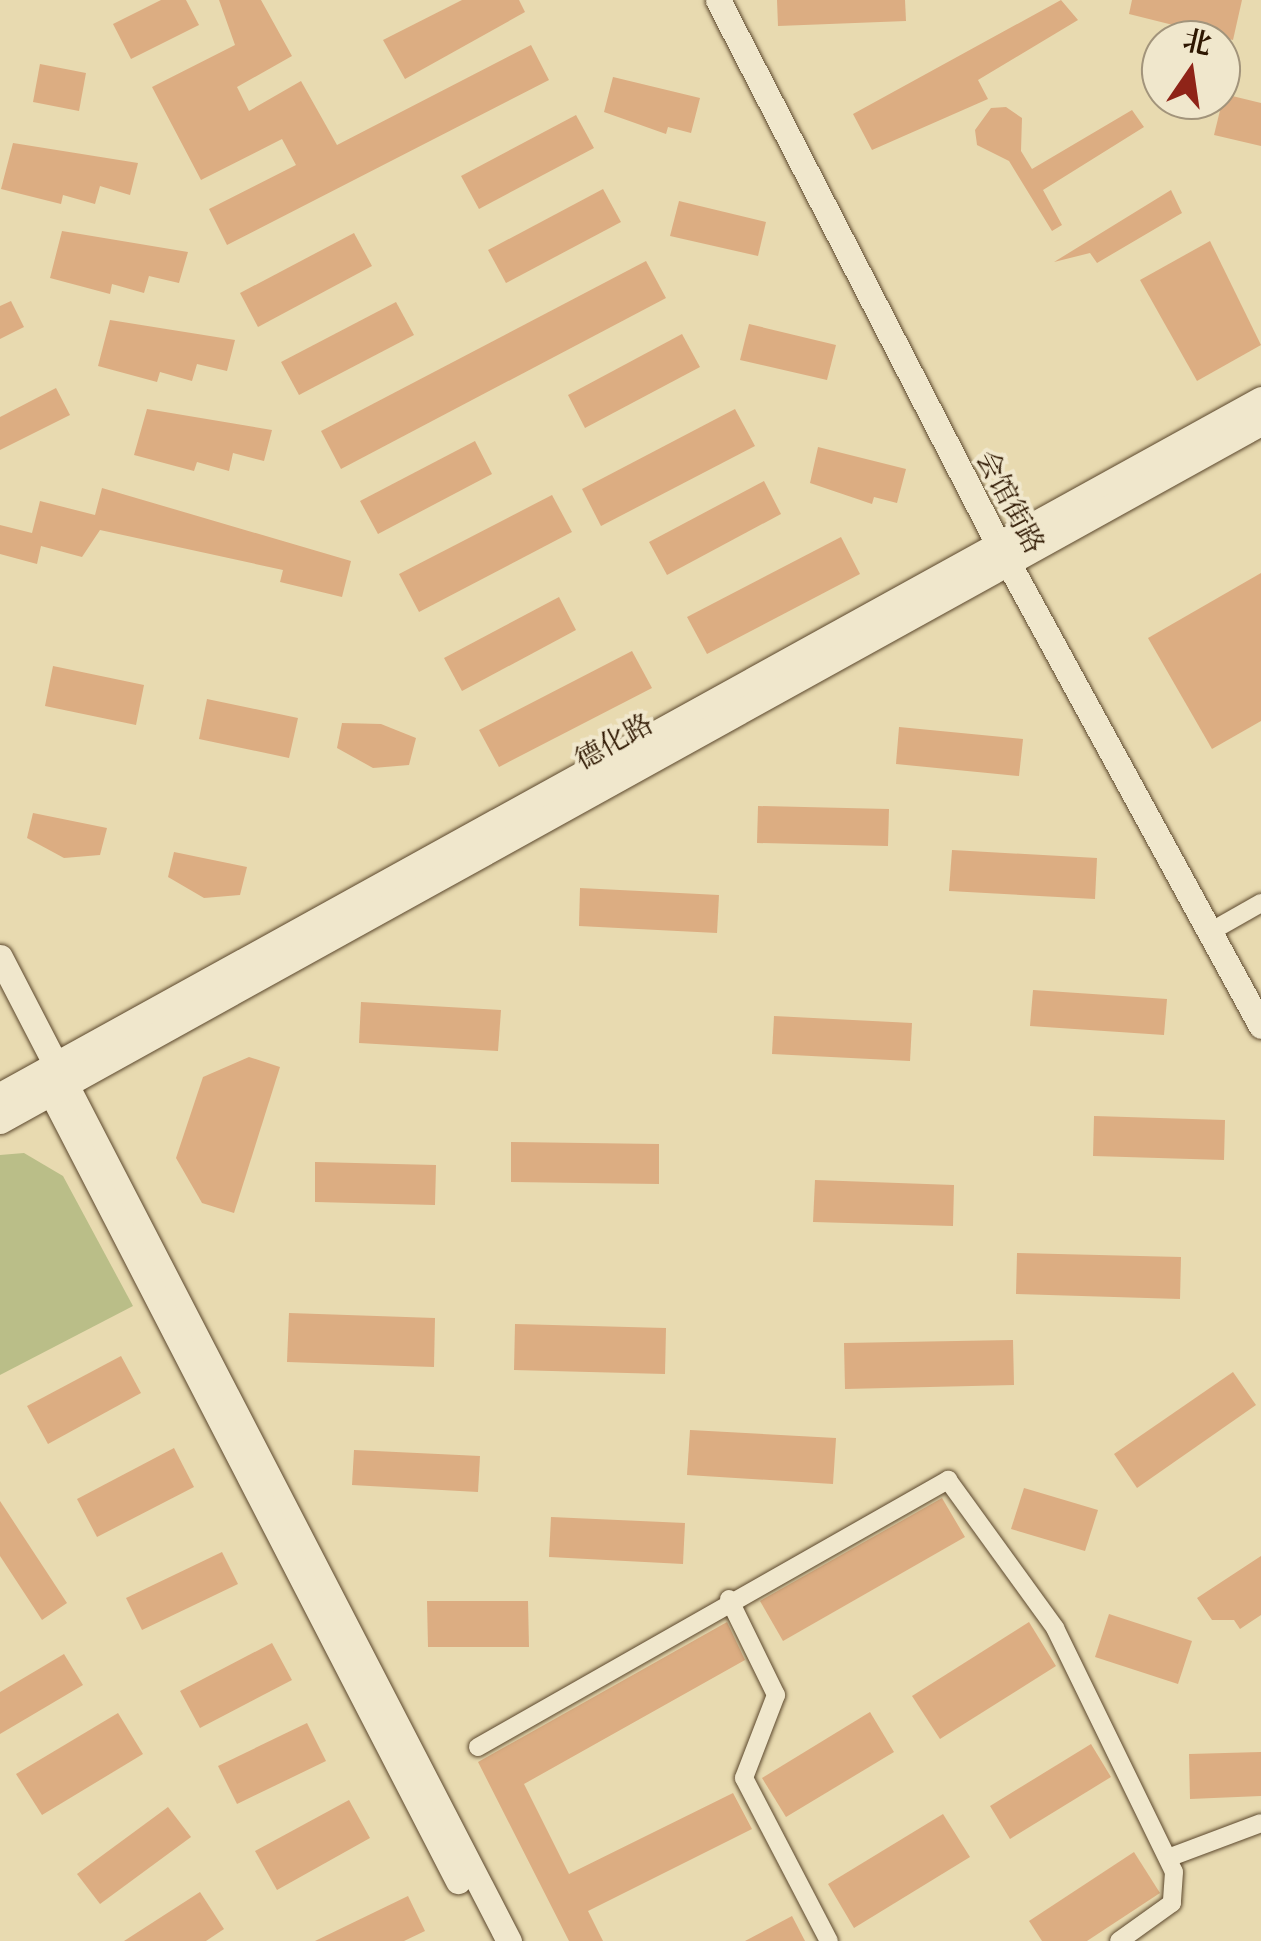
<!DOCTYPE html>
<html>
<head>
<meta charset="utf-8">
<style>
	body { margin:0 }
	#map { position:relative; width:1261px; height:1941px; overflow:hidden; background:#e8dab0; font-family:"IM FELL French Canon","Noto Serif SC",serif }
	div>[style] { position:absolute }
	.green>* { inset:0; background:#babe88 }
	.building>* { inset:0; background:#dcad82 }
	.roads { filter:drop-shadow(0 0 2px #5c482d) drop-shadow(0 0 2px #5c482d) }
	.street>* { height:18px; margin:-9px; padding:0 9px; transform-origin:9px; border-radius:9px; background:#f0e7cc }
	.secondary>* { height:25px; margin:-12.5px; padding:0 12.5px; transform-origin:12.5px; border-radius:12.5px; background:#f0e7cc }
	span { translate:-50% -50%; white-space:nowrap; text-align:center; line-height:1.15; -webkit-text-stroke:8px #f0e7cc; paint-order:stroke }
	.street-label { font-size:28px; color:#2e1701 }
	.north { position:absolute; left:1141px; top:20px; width:100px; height:100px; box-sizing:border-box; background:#f0e7cc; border:2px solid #a2947b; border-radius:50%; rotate:13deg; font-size:28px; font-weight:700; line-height:40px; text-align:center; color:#2e1701 }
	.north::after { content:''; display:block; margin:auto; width:35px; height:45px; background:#8f2418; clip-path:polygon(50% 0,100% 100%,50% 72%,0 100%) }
</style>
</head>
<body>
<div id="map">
	<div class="green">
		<div style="clip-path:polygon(24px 1153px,63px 1176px,133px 1306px,0 1375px,0 1155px)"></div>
	</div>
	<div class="building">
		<div style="clip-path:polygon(161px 0,186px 0,199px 25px,131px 59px,113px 24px)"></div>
		<div style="clip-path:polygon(219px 0,261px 0,292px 56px,237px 87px,249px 111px,301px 81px,337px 145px,531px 45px,549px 80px,227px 245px,209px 209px,296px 165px,282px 139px,201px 180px,152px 87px,235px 45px)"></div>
		<div style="clip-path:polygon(462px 0,519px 0,525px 12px,405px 79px,383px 40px)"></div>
		<div style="clip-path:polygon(777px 0,905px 0,906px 21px,778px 26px)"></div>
		<div style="clip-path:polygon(1061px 0,1078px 20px,978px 80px,988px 99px,872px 150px,853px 114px)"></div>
		<div style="clip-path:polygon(1132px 0,1242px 0,1233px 40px,1129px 14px)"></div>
		<div style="clip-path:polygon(40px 64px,86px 73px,79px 111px,33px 102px)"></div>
		<div style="clip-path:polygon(613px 77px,700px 98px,691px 133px,668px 127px,666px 134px,604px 112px)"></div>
		<div style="clip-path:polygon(1224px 94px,1261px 103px,1261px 146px,1214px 135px)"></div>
		<div style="clip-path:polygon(1006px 107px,1022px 118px,1021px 151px,1032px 169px,1132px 110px,1144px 127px,1043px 190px,1062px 225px,1052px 231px,1009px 161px,977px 145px,975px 130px,991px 108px)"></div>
		<div style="clip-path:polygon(576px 115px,594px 148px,479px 209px,461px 176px)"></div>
		<div style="clip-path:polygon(13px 143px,138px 163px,130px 195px,100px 186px,95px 204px,63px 195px,61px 204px,1px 189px)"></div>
		<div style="clip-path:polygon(603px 189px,621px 222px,506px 283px,488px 250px)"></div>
		<div style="clip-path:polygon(1171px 190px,1182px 213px,1097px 263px,1090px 253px,1054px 262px)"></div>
		<div style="clip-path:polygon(679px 201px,766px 222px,758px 256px,670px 236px)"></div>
		<div style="clip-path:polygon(62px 231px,188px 252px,179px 283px,149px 276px,144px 293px,112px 284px,110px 294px,50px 278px)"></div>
		<div style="clip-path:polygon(354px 233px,372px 266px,258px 327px,240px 293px)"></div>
		<div style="clip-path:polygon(1210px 241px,1261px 345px,1197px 381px,1140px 280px)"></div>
		<div style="clip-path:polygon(646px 261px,666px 298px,341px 469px,321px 431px)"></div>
		<div style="clip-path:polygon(11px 301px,24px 327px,0 339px,0 306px)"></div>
		<div style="clip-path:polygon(396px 302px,414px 335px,299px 395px,281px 362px)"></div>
		<div style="clip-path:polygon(110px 320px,235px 340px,227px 371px,197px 364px,192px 381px,160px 372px,157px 382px,98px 366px)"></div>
		<div style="clip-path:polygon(749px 324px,836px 345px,827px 380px,740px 360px)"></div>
		<div style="clip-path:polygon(682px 334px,700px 367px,585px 428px,568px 395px)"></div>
		<div style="clip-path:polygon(56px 388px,70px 415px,0 450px,0 417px)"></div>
		<div style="clip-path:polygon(147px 409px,272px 430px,264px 461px,233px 453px,229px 471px,197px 462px,194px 471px,134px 455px)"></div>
		<div style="clip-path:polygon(735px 409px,755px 446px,601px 526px,582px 489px)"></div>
		<div style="clip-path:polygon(475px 441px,492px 474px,378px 534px,360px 501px)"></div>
		<div style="clip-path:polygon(818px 447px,906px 469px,897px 503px,874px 497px,872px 504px,810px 483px)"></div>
		<div style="clip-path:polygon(764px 481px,781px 514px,667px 575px,649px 542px)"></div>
		<div style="clip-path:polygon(102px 488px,351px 561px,342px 597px,280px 582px,283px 570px,100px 530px,82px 557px,41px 546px,37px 564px,0 554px,0 525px,32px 533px,40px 501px,95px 515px)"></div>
		<div style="clip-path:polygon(552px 495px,572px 532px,419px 612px,399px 574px)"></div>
		<div style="clip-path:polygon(841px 537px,860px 574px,707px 654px,687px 617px)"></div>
		<div style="clip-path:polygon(1261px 573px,1261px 721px,1212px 749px,1148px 638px)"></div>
		<div style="clip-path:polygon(559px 597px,576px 630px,462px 691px,444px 658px)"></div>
		<div style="clip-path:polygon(632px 651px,652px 688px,499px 767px,479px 730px)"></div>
		<div style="clip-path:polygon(53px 666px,144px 685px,136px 725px,45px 706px)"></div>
		<div style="clip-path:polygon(207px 699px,298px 718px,289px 758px,199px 739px)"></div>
		<div style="clip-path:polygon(342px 723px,381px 724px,416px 738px,409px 765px,373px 768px,337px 748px)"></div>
		<div style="clip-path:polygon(899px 727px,1023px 739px,1019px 776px,896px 764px)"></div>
		<div style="clip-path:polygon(758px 806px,889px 809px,888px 846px,757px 843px)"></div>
		<div style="clip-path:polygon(33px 813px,107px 828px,100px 855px,64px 858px,27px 838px)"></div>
		<div style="clip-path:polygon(952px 850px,1097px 858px,1095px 899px,949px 891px)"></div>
		<div style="clip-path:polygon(174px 852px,247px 867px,240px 895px,204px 898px,168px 877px)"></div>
		<div style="clip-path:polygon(580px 888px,719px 895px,717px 933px,579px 926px)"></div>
		<div style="clip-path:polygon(1033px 990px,1167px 999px,1164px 1035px,1030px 1026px)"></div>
		<div style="clip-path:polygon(361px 1002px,501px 1010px,498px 1051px,359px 1043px)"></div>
		<div style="clip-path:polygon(774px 1016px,912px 1023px,910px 1061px,772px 1054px)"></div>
		<div style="clip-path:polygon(249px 1057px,280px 1067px,234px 1213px,202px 1203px,176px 1158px,203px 1077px)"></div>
		<div style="clip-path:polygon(1094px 1116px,1225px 1120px,1224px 1160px,1093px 1156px)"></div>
		<div style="clip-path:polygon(511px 1142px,659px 1144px,659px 1184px,511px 1182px)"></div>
		<div style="clip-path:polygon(315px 1162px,436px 1165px,435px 1205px,315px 1202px)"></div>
		<div style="clip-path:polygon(815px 1180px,954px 1185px,953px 1226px,813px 1222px)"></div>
		<div style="clip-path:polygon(1017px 1253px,1181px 1257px,1180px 1299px,1016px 1294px)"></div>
		<div style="clip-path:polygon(289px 1313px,435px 1318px,434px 1367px,287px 1362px)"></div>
		<div style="clip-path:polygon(515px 1324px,666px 1328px,665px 1374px,514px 1370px)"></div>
		<div style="clip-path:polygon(1013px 1340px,1014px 1385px,845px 1389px,844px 1343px)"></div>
		<div style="clip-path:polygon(121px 1356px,141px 1393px,48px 1444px,27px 1406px)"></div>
		<div style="clip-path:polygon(1233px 1372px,1256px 1405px,1137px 1488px,1114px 1454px)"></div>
		<div style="clip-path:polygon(690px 1430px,836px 1438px,833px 1484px,687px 1475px)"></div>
		<div style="clip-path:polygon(174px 1448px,194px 1487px,97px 1537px,77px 1499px)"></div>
		<div style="clip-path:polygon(354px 1450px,480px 1456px,478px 1492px,352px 1485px)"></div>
		<div style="clip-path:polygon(1024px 1488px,1098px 1510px,1085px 1551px,1011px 1529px)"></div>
		<div style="clip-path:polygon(942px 1498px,965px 1537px,783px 1641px,760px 1601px)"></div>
		<div style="clip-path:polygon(0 1501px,67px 1603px,42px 1620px,0 1556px)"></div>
		<div style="clip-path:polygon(551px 1517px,685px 1523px,683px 1564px,549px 1557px)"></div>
		<div style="clip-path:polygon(222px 1552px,238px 1584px,142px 1630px,126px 1598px)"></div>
		<div style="clip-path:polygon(1261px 1556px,1261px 1615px,1240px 1629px,1234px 1620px,1212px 1620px,1197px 1598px)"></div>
		<div style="clip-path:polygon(427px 1601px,528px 1601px,529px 1647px,428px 1647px)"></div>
		<div style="clip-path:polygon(1109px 1614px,1192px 1641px,1178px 1684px,1095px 1657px)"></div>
		<div style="clip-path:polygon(727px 1622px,745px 1660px,524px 1784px,569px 1874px,733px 1793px,752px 1829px,588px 1911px,603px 1941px,569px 1941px,478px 1762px)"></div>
		<div style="clip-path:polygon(1029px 1622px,1056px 1666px,940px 1739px,912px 1696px)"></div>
		<div style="clip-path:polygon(272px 1643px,292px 1680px,200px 1728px,180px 1691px)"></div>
		<div style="clip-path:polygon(64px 1654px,83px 1685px,0 1734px,0 1692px)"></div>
		<div style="clip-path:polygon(870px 1712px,894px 1752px,786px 1817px,762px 1778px)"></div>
		<div style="clip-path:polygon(118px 1713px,143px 1754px,42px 1815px,16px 1774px)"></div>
		<div style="clip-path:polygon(307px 1723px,326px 1761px,237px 1804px,218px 1766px)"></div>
		<div style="clip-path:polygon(1091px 1744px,1111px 1777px,1010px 1839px,990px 1806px)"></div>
		<div style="clip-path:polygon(1261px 1752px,1261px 1796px,1190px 1799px,1189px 1754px)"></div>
		<div style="clip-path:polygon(349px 1800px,370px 1838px,277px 1890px,255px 1851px)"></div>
		<div style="clip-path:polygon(168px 1807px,191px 1837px,100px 1904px,77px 1874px)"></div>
		<div style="clip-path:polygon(943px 1814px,970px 1857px,854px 1928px,828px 1884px)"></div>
		<div style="clip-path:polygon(1134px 1852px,1160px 1893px,1087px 1941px,1042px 1941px,1029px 1921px)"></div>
		<div style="clip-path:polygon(200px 1892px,224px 1929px,206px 1941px,124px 1941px)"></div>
		<div style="clip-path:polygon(408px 1896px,425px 1931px,404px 1941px,315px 1941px)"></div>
		<div style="clip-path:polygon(792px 1916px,805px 1941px,745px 1941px)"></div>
	</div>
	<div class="roads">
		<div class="street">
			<div style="left:1210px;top:932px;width:59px;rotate:-29.6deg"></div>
			<div style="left:729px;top:1599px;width:107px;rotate:63.9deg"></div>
			<div style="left:776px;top:1695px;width:89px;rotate:111.1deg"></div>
			<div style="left:744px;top:1778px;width:184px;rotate:62.5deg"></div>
			<div style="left:478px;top:1747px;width:541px;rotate:-29.6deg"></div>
			<div style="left:948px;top:1480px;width:183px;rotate:54.1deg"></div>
			<div style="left:1055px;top:1628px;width:271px;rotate:64deg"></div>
			<div style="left:1174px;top:1872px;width:31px;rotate:94deg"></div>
			<div style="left:1172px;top:1903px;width:65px;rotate:144.4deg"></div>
			<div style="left:1168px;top:1858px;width:99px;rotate:-20.6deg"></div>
		</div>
		<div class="secondary">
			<div style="left:718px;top:0;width:612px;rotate:62.76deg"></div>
			<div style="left:998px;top:544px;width:549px;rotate:61.38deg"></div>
			<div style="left:0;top:957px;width:1108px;rotate:62.65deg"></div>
			<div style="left:43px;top:1077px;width:905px;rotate:62.7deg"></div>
			<div style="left:0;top:1095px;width:1440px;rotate:-28.9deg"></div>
			<div style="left:0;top:1121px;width:1441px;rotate:-28.97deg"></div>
		</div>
	</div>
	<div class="street-label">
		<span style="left:1010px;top:502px;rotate:62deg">会馆街路</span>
		<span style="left:614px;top:742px;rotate:-29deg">德化路</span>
	</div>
	<div class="north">北</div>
</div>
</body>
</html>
